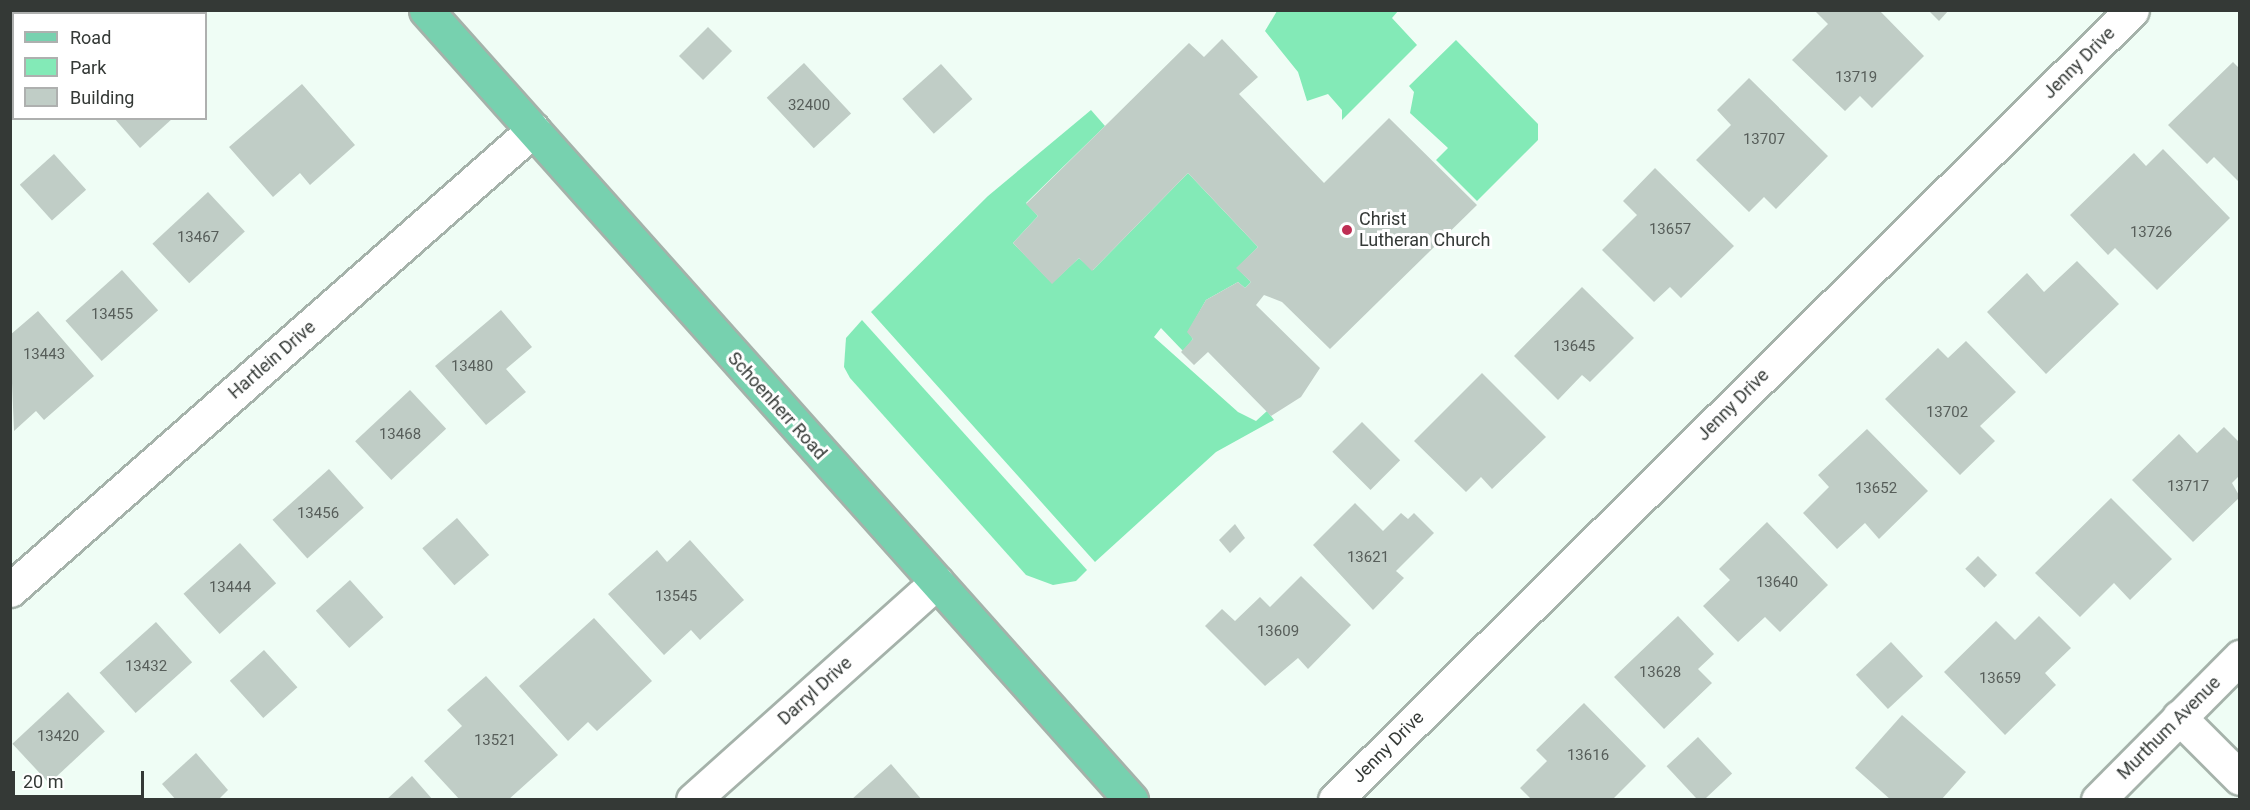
<!DOCTYPE html>
<html>
<head>
<meta charset="utf-8">
<style>
	body { margin:0 }
	#map { position:relative; width:2250px; height:810px; overflow:hidden; background:#effdf5; font-family:Roboto,sans-serif }
	div>[style] { position:absolute }
	[style*='--x'] { left:calc(var(--x)*1px); top:calc(var(--y)*1px); width:calc(var(--w)*1px); rotate:calc(var(--a)*1deg) }
	.green>* { inset:0; background:#83eab7 }
	.building>* { inset:0; background:#c0cdc6; transform-origin:0 0 }
	.roads { filter:drop-shadow(2px 0 #a5b2aa) drop-shadow(-2px 0 #a5b2aa) drop-shadow(0 2px #a5b2aa) drop-shadow(0 -2px #a5b2aa) }
	.minor>* { height:33px; margin:-16.5px; padding:0 16.5px; transform-origin:16.5px; border-radius:16.5px; background:#fff }
	.major>* { height:33px; margin:-16.5px; padding:0 16.5px; transform-origin:16.5px; border-radius:16.5px; background:#77d1af }
	.dots>* { width:16px; height:16px; translate:-50% -50%; box-sizing:border-box; border:3px solid #fff; border-radius:50% }
	span { translate:-50% -50%; white-space:nowrap; text-align:center; line-height:1.15; -webkit-text-stroke:6px #fff; paint-order:stroke }
	.number-label { font-size:15px; color:#575e5a }
	.number-label span { -webkit-text-stroke-width:0 }
	.street-label { font-size:18px; color:#343936 }
	.poi-label { font-size:18px; color:#343936 }
	.left { translate:0 -50%; text-align:left }
	.frame { position:absolute; inset:0; border:12px solid #343936; pointer-events:none }
	.legend { position:absolute; left:12px; top:12px; width:195px; height:108px; box-sizing:border-box; background:#fff; border:2px solid #aeb0af; margin:0; padding:8px 10px; list-style:none; font-size:18px; color:#343936 }
	.legend li { display:flex; align-items:center; gap:12px; height:30px }
	.legend b { width:30px; border:2px solid #aeb0af }
	.scale { position:absolute; left:12px; top:771px; width:132px; height:27px; box-sizing:border-box; border:3px solid #343936; border-top:0; padding-left:8px; font-size:18px; line-height:21px; white-space:nowrap; color:#343936; -webkit-text-stroke:4px #fff; paint-order:stroke }
</style>
</head>
<body>
<div id="map">
	<div class="green">
		<i style="clip-path:polygon(1277px 11px,1398px 11px,1392px 18px,1417px 45px,1342px 120px,1342px 110px,1328px 94px,1307px 101px,1298px 72px,1265px 31px)"></i>
		<i style="clip-path:polygon(1456px 40px,1538px 124px,1538px 140px,1477px 201px,1436px 160px,1448px 148px,1410px 113px,1414px 92px,1409px 86px)"></i>
		<i style="clip-path:polygon(1091px 110px,1105px 126px,1026px 203px,1038px 216px,1013px 243px,1052px 283px,1079px 258px,1093px 270px,1188px 173px,1258px 247px,1237px 268px,1251px 282px,1245px 288px,1238px 282px,1206px 300px,1188px 332px,1193px 339px,1183px 351px,1161px 328px,1154px 337px,1238px 412px,1256px 421px,1267px 411px,1274px 420px,1216px 452px,1095px 562px,871px 312px,988px 196px)"></i>
		<i style="clip-path:polygon(862px 320px,1087px 570px,1076px 581px,1053px 585px,1026px 575px,850px 378px,844px 367px,846px 338px)"></i>
	</div>
	<div class="building">
		<i style="left:105px;top:10px;width:49px;height:6px"></i>
		<i style="clip-path:polygon(1814px 10px,1879px 10px,1924px 56px,1872px 108px,1860px 96px,1845px 111px,1792px 60px,1828px 24px)"></i>
		<i style="clip-path:polygon(1928px 10px,1949px 10px,1939px 21px)"></i>
		<i style="left:708px;top:27px;width:34px;height:41px;rotate:45deg"></i>
		<i style="clip-path:polygon(1222px 39px,1258px 77px,1239px 94px,1324px 183px,1389px 118px,1477px 205px,1330px 349px,1282px 302px,1264px 295px,1256px 305px,1320px 368px,1301px 397px,1271px 416px,1208px 352px,1194px 365px,1181px 352px,1193px 339px,1187px 332px,1206px 300px,1238px 282px,1245px 288px,1251px 282px,1236px 268px,1258px 247px,1188px 173px,1092px 271px,1079px 258px,1052px 284px,1013px 243px,1038px 216px,1026px 204px,1189px 43px,1204px 57px)"></i>
		<i style="clip-path:polygon(14px 57px,14px 83px,10px 80px)"></i>
		<i style="clip-path:polygon(2233px 62px,2240px 69px,2240px 183px,2214px 157px,2207px 164px,2168px 125px)"></i>
		<i style="left:804px;top:63px;width:69px;height:51px;rotate:47deg"></i>
		<i style="left:941px;top:64px;width:47px;height:52px;rotate:48deg"></i>
		<i style="clip-path:polygon(1749px 78px,1828px 156px,1776px 209px,1764px 197px,1749px 212px,1696px 160px,1731px 125px,1717px 110px)"></i>
		<i style="clip-path:polygon(302px 84px,355px 145px,310px 185px,300px 173px,273px 197px,229px 147px)"></i>
		<i style="clip-path:polygon(114px 118px,173px 118px,140px 148px)"></i>
		<i style="clip-path:polygon(2163px 149px,2230px 218px,2157px 290px,2115px 248px,2108px 255px,2070px 215px,2134px 153px,2146px 166px)"></i>
		<i style="left:54px;top:154px;width:48px;height:46px;rotate:48deg"></i>
		<i style="clip-path:polygon(1655px 168px,1734px 246px,1681px 298px,1670px 287px,1654px 302px,1602px 250px,1637px 215px,1623px 201px)"></i>
		<i style="left:208px;top:192px;width:54px;height:76px;rotate:47deg"></i>
		<i style="clip-path:polygon(2077px 261px,2119px 304px,2046px 374px,1987px 312px,2027px 273px,2044px 292px)"></i>
		<i style="left:122px;top:270px;width:54px;height:76px;rotate:48deg"></i>
		<i style="clip-path:polygon(1582px 287px,1634px 338px,1590px 382px,1582px 375px,1558px 400px,1514px 356px)"></i>
		<i style="clip-path:polygon(501px 310px,532px 347px,506px 369px,526px 392px,486px 425px,435px 366px)"></i>
		<i style="clip-path:polygon(38px 311px,94px 376px,44px 420px,36px 411px,14px 431px,10px 335px)"></i>
		<i style="clip-path:polygon(1966px 341px,2016px 392px,1980px 426px,1995px 441px,1960px 475px,1885px 399px,1938px 348px,1948px 358px)"></i>
		<i style="clip-path:polygon(1482px 373px,1546px 437px,1492px 489px,1481px 477px,1466px 492px,1414px 441px)"></i>
		<i style="left:410px;top:390px;width:53px;height:75px;rotate:47deg"></i>
		<i style="left:1362px;top:422px;width:54px;height:42px;rotate:45deg"></i>
		<i style="clip-path:polygon(2224px 427px,2240px 443px,2240px 475px,2232px 483px,2240px 497px,2193px 542px,2132px 480px,2179px 434px,2197px 453px)"></i>
		<i style="clip-path:polygon(1867px 429px,1928px 491px,1879px 539px,1865px 523px,1837px 549px,1803px 513px,1829px 487px,1818px 475px)"></i>
		<i style="left:329px;top:469px;width:52px;height:76px;rotate:48deg"></i>
		<i style="clip-path:polygon(2111px 498px,2172px 559px,2130px 600px,2114px 583px,2080px 617px,2035px 573px)"></i>
		<i style="clip-path:polygon(1355px 503px,1383px 531px,1401px 513px,1408px 519px,1414px 513px,1434px 533px,1396px 571px,1404px 578px,1373px 610px,1313px 545px)"></i>
		<i style="left:457px;top:518px;width:49px;height:46px;rotate:49deg"></i>
		<i style="clip-path:polygon(1767px 522px,1828px 585px,1780px 632px,1765px 617px,1738px 642px,1703px 606px,1730px 580px,1719px 569px)"></i>
		<i style="clip-path:polygon(1235px 524px,1245px 538px,1230px 553px,1219px 540px)"></i>
		<i style="clip-path:polygon(690px 540px,744px 600px,700px 640px,691px 630px,664px 655px,608px 594px,657px 550px,667px 562px)"></i>
		<i style="left:240px;top:543px;width:54px;height:76px;rotate:48deg"></i>
		<i style="left:1978px;top:556px;width:27px;height:18px;rotate:45deg"></i>
		<i style="clip-path:polygon(1301px 576px,1351px 625px,1308px 669px,1298px 658px,1265px 686px,1205px 626px,1222px 609px,1235px 621px,1260px 597px,1270px 607px)"></i>
		<i style="left:350px;top:580px;width:50px;height:46px;rotate:48deg"></i>
		<i style="clip-path:polygon(1678px 616px,1714px 654px,1698px 669px,1712px 683px,1664px 729px,1614px 677px)"></i>
		<i style="clip-path:polygon(2039px 616px,2071px 648px,2045px 673px,2056px 685px,2005px 735px,1944px 672px,1996px 621px,2015px 640px)"></i>
		<i style="clip-path:polygon(594px 618px,652px 681px,597px 731px,588px 722px,568px 741px,519px 686px)"></i>
		<i style="left:156px;top:622px;width:54px;height:76px;rotate:48deg"></i>
		<i style="left:1891px;top:642px;width:47px;height:48px;rotate:47deg"></i>
		<i style="left:264px;top:650px;width:50px;height:46px;rotate:48deg"></i>
		<i style="clip-path:polygon(486px 676px,558px 755px,508px 800px,460px 800px,424px 761px,462px 726px,447px 710px)"></i>
		<i style="left:68px;top:692px;width:54px;height:76px;rotate:47deg"></i>
		<i style="clip-path:polygon(1584px 703px,1646px 766px,1612px 800px,1532px 800px,1520px 788px,1547px 761px,1536px 750px)"></i>
		<i style="clip-path:polygon(1902px 715px,1966px 772px,1941px 800px,1891px 800px,1855px 768px)"></i>
		<i style="left:1698px;top:737px;width:50px;height:43px;rotate:47deg"></i>
		<i style="clip-path:polygon(196px 753px,228px 790px,218px 800px,176px 800px,162px 784px)"></i>
		<i style="clip-path:polygon(891px 764px,922px 800px,851px 800px)"></i>
		<i style="clip-path:polygon(412px 776px,433px 800px,386px 800px)"></i>
	</div>
	<div class="roads">
		<div class="minor">
			<i style="--x:10;--y:590;--w:697;--a:-41.33"></i>
			<i style="--x:2179;--y:717;--w:86;--a:45"></i>
			<i style="--x:693;--y:800;--w:327;--a:-41.8"></i>
			<i style="--x:1335;--y:800;--w:1122;--a:-44.75"></i>
			<i style="--x:2098;--y:800;--w:202;--a:-45.2"></i>
		</div>
		<div class="major">
			<i style="--x:426;--y:10;--w:1059;--a:48.25"></i>
		</div>
	</div>
	<div class="dots">
		<i style="left:1347px;top:230px;background:#be2e53"></i>
	</div>
	<div class="number-label">
		<span style="left:1856px;top:78px">13719</span>
		<span style="left:809px;top:106px">32400</span>
		<span style="left:1764px;top:140px">13707</span>
		<span style="left:1670px;top:230px">13657</span>
		<span style="left:2151px;top:233px">13726</span>
		<span style="left:198px;top:238px">13467</span>
		<span style="left:112px;top:315px">13455</span>
		<span style="left:1574px;top:347px">13645</span>
		<span style="left:44px;top:355px">13443</span>
		<span style="left:472px;top:367px">13480</span>
		<span style="left:1947px;top:413px">13702</span>
		<span style="left:400px;top:435px">13468</span>
		<span style="left:2188px;top:487px">13717</span>
		<span style="left:1876px;top:489px">13652</span>
		<span style="left:318px;top:514px">13456</span>
		<span style="left:1368px;top:558px">13621</span>
		<span style="left:1777px;top:583px">13640</span>
		<span style="left:230px;top:588px">13444</span>
		<span style="left:676px;top:597px">13545</span>
		<span style="left:1278px;top:632px">13609</span>
		<span style="left:146px;top:667px">13432</span>
		<span style="left:1660px;top:673px">13628</span>
		<span style="left:2000px;top:679px">13659</span>
		<span style="left:58px;top:737px">13420</span>
		<span style="left:495px;top:741px">13521</span>
		<span style="left:1588px;top:756px">13616</span>
	</div>
	<div class="street-label">
		<span style="left:2079px;top:63px;rotate:-45deg">Jenny Drive</span>
		<span style="left:272px;top:360px;rotate:-41deg">Hartlein Drive</span>
		<span style="left:1733px;top:405px;rotate:-45deg">Jenny Drive</span>
		<span style="left:777px;top:406px;rotate:48deg">Schoenherr Road</span>
		<span style="left:815px;top:691px;rotate:-42deg">Darryl Drive</span>
		<span style="left:2169px;top:728px;rotate:-45deg">Murthum Avenue</span>
		<span style="left:1388px;top:747px;rotate:-45deg">Jenny Drive</span>
	</div>
	<div class="poi-label">
		<span class="left" style="left:1359px;top:230px">Christ<br>Lutheran Church</span>
	</div>
	<div class="frame"></div>
	<ul class="legend">
	<li><b style="height:8px;background:#77d1af"></b>Road</li>
	<li><b style="height:16px;background:#83eab7"></b>Park</li>
	<li><b style="height:16px;background:#c0cdc6"></b>Building</li>
	</ul>
	<div class="scale">20 m</div>
</div>
</body>
</html>
